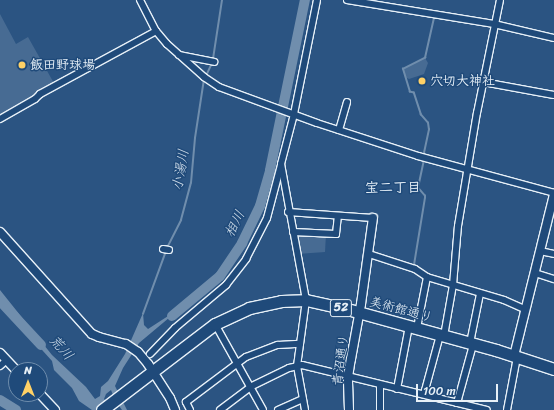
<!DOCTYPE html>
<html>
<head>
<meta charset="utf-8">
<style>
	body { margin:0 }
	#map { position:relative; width:554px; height:410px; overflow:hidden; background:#2b5482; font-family:Sriracha,"Klee One",sans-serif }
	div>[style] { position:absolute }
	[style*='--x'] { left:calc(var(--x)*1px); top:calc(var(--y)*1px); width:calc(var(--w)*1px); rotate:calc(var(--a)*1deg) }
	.green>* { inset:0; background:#476b93 }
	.water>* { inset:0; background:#708ead }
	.stream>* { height:1.5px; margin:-0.75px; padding:0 0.75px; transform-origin:0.75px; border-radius:0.75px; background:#708ead }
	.river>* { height:10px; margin:-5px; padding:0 5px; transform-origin:5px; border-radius:5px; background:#708ead }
	.roads { filter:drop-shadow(1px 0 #e8f1f8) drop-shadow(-1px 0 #e8f1f8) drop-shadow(0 1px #e8f1f8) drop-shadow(0 -1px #e8f1f8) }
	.minor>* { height:6px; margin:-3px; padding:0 3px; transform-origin:3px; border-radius:3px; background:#1f4a7a }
	.tertiary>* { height:8px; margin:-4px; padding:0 4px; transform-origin:4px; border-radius:4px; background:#1f4a7a }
	.trunk>* { height:11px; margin:-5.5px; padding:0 5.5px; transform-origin:5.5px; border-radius:5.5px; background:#1f4a7a }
	.dots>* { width:11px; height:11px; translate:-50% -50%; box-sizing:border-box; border:2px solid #1f4a7a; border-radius:50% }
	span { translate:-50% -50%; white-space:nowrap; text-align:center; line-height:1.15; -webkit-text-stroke:3px #1f4a7a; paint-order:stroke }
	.shield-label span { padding:1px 3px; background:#1f4a7a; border:1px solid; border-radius:3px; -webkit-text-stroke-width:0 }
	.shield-label { font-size:12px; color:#e8f1f8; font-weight:700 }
	.poi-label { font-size:13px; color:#e8f1f8; font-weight:700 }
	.left { translate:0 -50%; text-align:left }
	.street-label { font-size:13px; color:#e8f1f8 }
	.water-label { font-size:14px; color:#d0dde9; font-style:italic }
	.neighbourhood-label { font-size:14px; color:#e8f1f8; font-weight:700 }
	.north { position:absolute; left:8px; top:362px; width:40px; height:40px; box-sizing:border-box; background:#1f4a7a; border:1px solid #6f8dac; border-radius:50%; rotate:0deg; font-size:11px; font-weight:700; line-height:16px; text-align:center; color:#e8f1f8 }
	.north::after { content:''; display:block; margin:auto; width:14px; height:18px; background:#ffd166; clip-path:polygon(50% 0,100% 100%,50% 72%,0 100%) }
	.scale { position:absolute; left:416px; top:384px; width:82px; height:18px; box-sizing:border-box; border:2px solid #e8f1f8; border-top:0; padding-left:5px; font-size:12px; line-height:14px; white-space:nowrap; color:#e8f1f8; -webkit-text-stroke:3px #1f4a7a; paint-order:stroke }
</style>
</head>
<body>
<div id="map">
	<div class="green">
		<i style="clip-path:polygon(0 14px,16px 44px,28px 37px,55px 85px,0 119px)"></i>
		<i style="clip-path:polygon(425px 58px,428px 63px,424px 74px,409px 79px,405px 77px,403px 69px)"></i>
		<i style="clip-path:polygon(293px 232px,326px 234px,325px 252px,297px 254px)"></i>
	</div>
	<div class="water">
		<i style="clip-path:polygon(0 290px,52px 355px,86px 387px,95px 399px,100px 396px,101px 387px,108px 381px,125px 354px,143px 313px,144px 325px,148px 329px,182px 307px,139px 343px,123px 368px,115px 386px,127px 410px,122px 410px,115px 400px,111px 390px,106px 394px,104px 399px,114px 410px,92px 410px,79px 401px,72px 388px,54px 370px,52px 361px,34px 341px,29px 329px,0 307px)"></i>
	</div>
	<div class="stream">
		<i style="--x:213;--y:59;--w:60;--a:-81.3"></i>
		<i style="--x:206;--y:76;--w:14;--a:-65"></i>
		<i style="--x:424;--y:153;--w:24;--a:-78"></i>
		<i style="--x:429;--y:130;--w:7;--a:-98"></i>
		<i style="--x:428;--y:123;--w:11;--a:-131"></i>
		<i style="--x:421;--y:115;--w:23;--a:-108"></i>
		<i style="--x:414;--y:93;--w:4;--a:-166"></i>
		<i style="--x:410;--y:92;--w:24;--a:-107"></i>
		<i style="--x:403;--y:69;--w:25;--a:-27"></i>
		<i style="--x:425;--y:58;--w:41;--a:-77.3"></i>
		<i style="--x:167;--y:248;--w:31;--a:-63"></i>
		<i style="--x:181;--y:220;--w:38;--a:-75"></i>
		<i style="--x:191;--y:183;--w:45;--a:-84.9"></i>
		<i style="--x:195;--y:138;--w:60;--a:-81.3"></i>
		<i style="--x:414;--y:265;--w:68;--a:-80.7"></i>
		<i style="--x:425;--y:198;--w:2;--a:-90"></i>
		<i style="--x:425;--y:196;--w:11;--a:-131"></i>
		<i style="--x:418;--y:188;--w:29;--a:-78"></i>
		<i style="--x:143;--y:314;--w:67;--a:-69.9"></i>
	</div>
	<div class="river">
		<i style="--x:0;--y:301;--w:60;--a:47"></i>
		<i style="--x:172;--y:316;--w:62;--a:-39.8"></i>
		<i style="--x:220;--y:276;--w:40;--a:-56"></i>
		<i style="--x:242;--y:243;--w:41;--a:-64.1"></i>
		<i style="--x:260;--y:206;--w:37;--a:-74"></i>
		<i style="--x:270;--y:170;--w:174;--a:-78.4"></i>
		<i style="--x:0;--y:400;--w:19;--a:32"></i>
	</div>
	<div class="roads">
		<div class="minor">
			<i style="--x:140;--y:0;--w:35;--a:63"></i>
			<i style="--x:156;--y:31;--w:17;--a:50"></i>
			<i style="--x:167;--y:44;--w:50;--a:41.7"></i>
			<i style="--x:204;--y:77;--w:18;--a:34"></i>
			<i style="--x:219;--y:87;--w:104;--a:20.2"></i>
			<i style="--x:317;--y:123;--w:106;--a:18.1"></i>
			<i style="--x:418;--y:156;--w:141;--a:15.2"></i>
			<i style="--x:347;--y:0;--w:149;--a:9.3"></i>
			<i style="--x:494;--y:24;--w:62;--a:13.1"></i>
			<i style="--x:179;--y:55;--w:36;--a:11"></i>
			<i style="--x:483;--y:82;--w:72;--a:10.4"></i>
			<i style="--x:0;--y:119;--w:40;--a:-29.7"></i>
			<i style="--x:35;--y:99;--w:7;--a:-45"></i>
			<i style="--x:40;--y:94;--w:132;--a:-28.5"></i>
			<i style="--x:339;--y:130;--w:29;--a:-74"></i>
			<i style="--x:288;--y:212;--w:85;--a:4"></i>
			<i style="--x:293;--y:232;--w:43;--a:2.7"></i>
			<i style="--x:336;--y:234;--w:18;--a:-84"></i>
			<i style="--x:163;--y:249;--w:6;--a:9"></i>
			<i style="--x:540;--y:251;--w:14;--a:12"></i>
			<i style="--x:369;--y:254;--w:48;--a:18.1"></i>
			<i style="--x:415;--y:269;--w:14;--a:34"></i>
			<i style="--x:427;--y:277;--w:80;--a:16.6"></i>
			<i style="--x:504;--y:300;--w:24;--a:24"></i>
			<i style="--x:535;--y:273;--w:20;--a:18"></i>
			<i style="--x:215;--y:324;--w:98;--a:60.8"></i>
			<i style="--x:417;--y:328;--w:52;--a:-78.9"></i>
			<i style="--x:444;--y:336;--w:52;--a:-80"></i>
			<i style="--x:453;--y:285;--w:59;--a:-85.2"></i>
			<i style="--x:458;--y:226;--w:115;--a:-80.5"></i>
			<i style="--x:477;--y:113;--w:115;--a:-78.5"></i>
			<i style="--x:470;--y:343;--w:50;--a:-78.5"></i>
			<i style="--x:150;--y:354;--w:36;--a:-46"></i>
			<i style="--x:175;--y:328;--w:67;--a:-40.1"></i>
			<i style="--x:226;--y:285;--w:33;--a:-52"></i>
			<i style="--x:246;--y:259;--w:46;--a:-62.9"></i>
			<i style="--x:267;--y:218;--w:55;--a:-75.2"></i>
			<i style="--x:0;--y:366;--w:9;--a:-41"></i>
			<i style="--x:397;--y:389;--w:64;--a:-79.2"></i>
			<i style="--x:424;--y:394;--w:61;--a:-74.8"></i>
			<i style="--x:457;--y:403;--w:60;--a:-74.6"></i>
			<i style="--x:190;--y:410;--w:9;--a:-117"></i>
			<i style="--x:186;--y:402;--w:75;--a:-36.9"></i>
			<i style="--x:246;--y:357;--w:34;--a:-21"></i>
			<i style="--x:278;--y:345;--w:22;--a:-3"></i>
			<i style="--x:220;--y:410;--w:38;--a:-37"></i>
			<i style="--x:250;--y:387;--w:43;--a:-26"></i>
			<i style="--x:289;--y:368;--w:13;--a:-13"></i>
			<i style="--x:302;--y:365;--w:190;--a:13.7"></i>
			<i style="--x:278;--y:410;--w:27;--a:-24"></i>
			<i style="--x:305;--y:410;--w:45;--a:-100.3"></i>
			<i style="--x:297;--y:366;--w:67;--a:-82.2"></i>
			<i style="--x:306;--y:300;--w:138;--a:-100.4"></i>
			<i style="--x:281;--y:164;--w:52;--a:-75.4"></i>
			<i style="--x:294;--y:114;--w:116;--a:-78.6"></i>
			<i style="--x:380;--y:410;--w:25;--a:-90"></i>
			<i style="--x:507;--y:410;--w:54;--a:-79.3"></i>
		</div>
		<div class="tertiary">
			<i style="--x:0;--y:232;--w:137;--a:48"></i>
			<i style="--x:92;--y:334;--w:8;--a:23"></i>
			<i style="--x:99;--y:337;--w:28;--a:15"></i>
			<i style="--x:126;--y:344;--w:14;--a:34"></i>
			<i style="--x:138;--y:352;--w:16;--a:50"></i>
			<i style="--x:148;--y:364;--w:40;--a:57.1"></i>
			<i style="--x:170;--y:398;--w:13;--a:67"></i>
			<i style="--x:0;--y:353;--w:23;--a:47"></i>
			<i style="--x:514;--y:356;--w:167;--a:-76.1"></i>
			<i style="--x:40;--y:394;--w:22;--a:47"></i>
			<i style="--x:349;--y:410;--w:33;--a:-92"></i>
			<i style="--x:348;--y:377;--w:18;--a:-81"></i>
			<i style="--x:351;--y:359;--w:56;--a:-79.7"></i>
			<i style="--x:361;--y:304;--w:87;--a:-82.1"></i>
		</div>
		<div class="trunk">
			<i style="--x:102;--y:410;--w:142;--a:-37.3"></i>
			<i style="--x:215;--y:324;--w:38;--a:-25"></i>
			<i style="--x:249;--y:308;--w:33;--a:-12"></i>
			<i style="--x:281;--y:301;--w:25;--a:-2"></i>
			<i style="--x:306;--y:300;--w:42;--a:12.4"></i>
			<i style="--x:347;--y:309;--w:155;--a:15.4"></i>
			<i style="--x:496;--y:350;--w:61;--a:18.1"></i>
		</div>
	</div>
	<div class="dots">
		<i style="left:22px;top:65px;background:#ffd166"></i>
		<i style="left:422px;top:81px;background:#ffd166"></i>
	</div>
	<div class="shield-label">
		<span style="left:341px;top:308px">52</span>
	</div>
	<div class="poi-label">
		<span class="left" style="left:30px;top:65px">飯田野球場</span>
		<span class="left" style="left:430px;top:81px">穴切大神社</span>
	</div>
	<div class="street-label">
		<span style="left:401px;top:310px;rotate:15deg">美術館通り</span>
		<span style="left:341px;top:360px;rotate:-82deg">青沼通り</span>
	</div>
	<div class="water-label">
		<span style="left:181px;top:170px;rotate:-81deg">小湯川</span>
		<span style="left:235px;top:224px;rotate:-63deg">相川</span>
		<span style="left:61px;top:348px;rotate:48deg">荒川</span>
	</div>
	<div class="neighbourhood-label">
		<span style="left:393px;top:188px">宝二丁目</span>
	</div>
	<div class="north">N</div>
	<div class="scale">100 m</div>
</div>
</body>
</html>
